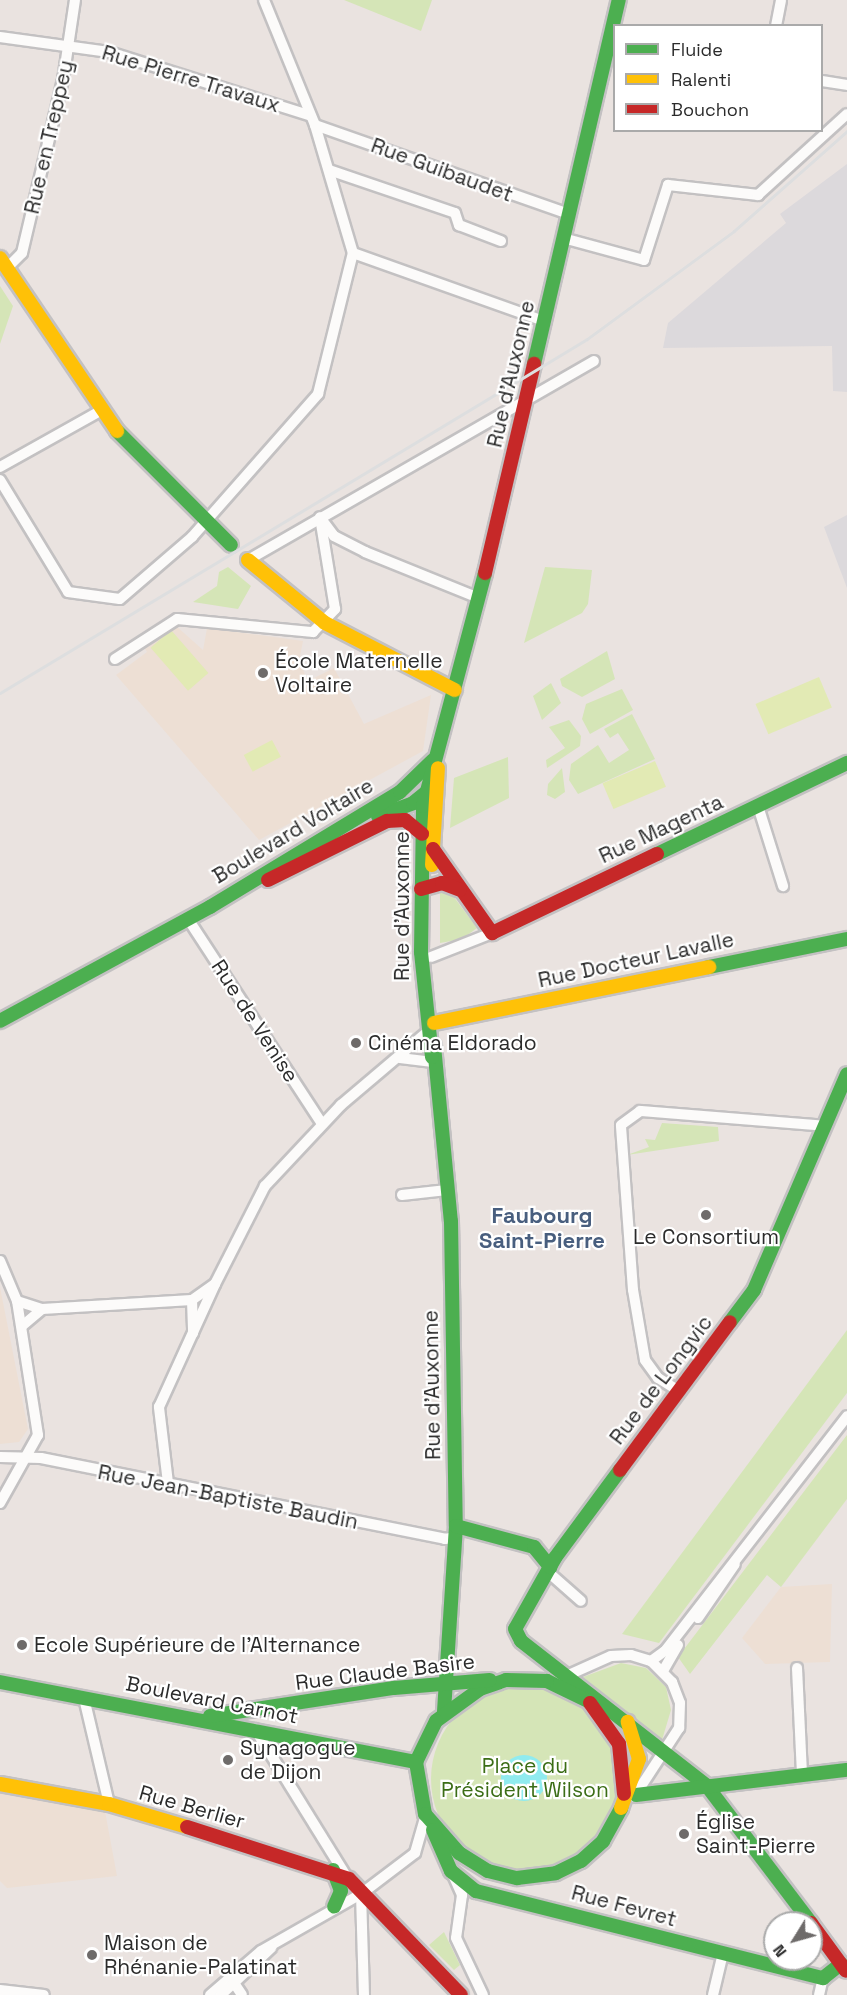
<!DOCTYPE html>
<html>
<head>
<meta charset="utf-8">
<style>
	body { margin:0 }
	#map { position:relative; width:847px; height:1995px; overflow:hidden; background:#eae3e0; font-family:"Space Grotesk",sans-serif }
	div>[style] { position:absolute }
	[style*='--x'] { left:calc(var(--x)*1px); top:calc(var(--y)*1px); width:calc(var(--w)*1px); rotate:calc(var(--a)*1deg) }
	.industrial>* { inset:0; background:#dcd9dc }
	.education>* { inset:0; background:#eddfd4 }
	.green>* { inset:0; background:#d5e5b7 }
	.round { border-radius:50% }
	.pitch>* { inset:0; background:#e2eab4; transform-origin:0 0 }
	.water>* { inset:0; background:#90ebef }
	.roads { filter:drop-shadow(2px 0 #c3c1c2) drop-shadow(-2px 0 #c3c1c2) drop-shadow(0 2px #c3c1c2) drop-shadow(0 -2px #c3c1c2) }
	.street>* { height:10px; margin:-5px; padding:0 5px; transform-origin:5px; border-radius:5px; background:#fcfbfa }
	.fast>* { height:14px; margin:-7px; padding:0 7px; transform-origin:7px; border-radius:7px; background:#4caf50 }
	.slow>* { height:14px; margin:-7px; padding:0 7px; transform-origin:7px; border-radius:7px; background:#ffc107 }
	.jam>* { height:14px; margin:-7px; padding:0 7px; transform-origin:7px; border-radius:7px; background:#c62828 }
	.rail>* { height:3px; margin:-1.5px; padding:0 1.5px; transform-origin:1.5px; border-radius:1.5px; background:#dddedf }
	.dots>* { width:16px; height:16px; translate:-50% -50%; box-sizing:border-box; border:3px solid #fff; border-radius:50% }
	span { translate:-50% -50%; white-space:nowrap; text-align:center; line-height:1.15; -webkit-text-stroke:4.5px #fff; paint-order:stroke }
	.street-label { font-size:21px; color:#2b2b2b }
	.poi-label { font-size:21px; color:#2b2b2b }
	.left { translate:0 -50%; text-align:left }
	.park-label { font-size:21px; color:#3b6d16 }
	.neighbourhood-label { font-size:22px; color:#485e7e; font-weight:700 }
	.legend { position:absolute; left:613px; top:24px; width:210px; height:108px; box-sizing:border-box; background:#fff; border:2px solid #aaa; margin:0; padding:8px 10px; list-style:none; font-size:18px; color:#2b2b2b }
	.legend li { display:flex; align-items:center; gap:12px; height:30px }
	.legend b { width:30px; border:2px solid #aaa }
	.north { position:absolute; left:763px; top:1911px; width:60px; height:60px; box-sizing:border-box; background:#fff; border:2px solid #aaa; border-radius:50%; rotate:233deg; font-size:16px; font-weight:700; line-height:24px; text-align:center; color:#2b2b2b }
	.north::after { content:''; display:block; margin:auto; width:21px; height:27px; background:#6e6b6a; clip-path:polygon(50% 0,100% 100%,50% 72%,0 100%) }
</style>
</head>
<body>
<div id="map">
	<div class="industrial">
		<i style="clip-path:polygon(847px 164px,847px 392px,833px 391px,832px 346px,663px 348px,668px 323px,786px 223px,780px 214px)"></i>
		<i style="clip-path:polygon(847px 515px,847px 588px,824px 527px)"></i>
	</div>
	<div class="education">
		<i style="clip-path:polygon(175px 625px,203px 650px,207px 628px,303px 641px,299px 661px,308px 681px,334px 668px,364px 724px,431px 695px,423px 751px,259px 840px,116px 675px,147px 652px,143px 645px)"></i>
		<i style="clip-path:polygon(0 1287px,28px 1429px,19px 1442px,0 1444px)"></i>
		<i style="clip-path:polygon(832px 1584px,830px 1662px,765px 1664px,742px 1638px,781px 1587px)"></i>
		<i style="clip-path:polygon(0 1791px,105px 1811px,117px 1876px,7px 1888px,0 1881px)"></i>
	</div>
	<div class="green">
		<i style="clip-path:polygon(344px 0,432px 0,421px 31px)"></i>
		<i style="clip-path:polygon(0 286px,13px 306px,0 344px)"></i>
		<i style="clip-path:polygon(228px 567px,251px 586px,238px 609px,193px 602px,217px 586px,219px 572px)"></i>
		<i style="clip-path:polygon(545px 567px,592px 570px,588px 604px,582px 613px,524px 643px)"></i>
		<i style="clip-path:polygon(607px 651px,615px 679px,582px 697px,562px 686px,560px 679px)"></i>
		<i style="clip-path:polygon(551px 683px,561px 703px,542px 720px,533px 696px)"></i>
		<i style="clip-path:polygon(622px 689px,633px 710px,590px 734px,582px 719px,586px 704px)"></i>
		<i style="clip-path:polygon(632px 714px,655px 759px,578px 794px,569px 780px,571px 764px,598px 745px,609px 763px,629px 750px,618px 733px,610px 738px,604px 729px)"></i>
		<i style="clip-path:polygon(569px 720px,581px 736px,580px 746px,547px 768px,546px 760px,565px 748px,549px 727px)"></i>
		<i style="clip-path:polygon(508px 757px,509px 798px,450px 828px,454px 778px)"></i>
		<i style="clip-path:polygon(562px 768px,565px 792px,555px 799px,547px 795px,548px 784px)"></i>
		<i style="clip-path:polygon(448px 889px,477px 928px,462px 939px,440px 943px,440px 892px)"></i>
		<i style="clip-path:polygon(662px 1123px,718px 1127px,719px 1141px,627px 1155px,649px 1147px,645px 1139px,655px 1140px)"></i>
		<i style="clip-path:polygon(847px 1330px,847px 1393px,659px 1643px,622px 1634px)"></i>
		<i style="clip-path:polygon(847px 1435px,847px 1499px,781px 1587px,767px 1575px,690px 1674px,678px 1657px)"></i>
		<i style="clip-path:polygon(621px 1663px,646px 1668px,666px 1687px,671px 1710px,662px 1740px,583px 1677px)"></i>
		<i class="round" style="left:431px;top:1686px;width:186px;height:186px"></i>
		<i style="clip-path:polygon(444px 1932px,460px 1965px,454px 1970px,429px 1945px)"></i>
	</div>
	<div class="pitch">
		<i style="left:171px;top:630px;width:57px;height:27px;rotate:49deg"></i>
		<i style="left:819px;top:677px;width:33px;height:69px;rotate:67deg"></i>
		<i style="left:272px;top:740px;width:19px;height:32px;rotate:62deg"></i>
		<i style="left:655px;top:761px;width:28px;height:57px;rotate:67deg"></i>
	</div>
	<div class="water">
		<i class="round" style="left:501px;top:1755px;width:46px;height:46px"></i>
	</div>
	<div class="roads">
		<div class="street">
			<i style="--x:264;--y:0;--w:135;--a:67.8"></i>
			<i style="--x:315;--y:125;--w:134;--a:73.5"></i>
			<i style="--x:776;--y:26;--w:26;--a:-79"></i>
			<i style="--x:0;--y:37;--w:110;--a:7.8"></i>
			<i style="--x:109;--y:52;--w:210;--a:17.5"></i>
			<i style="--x:822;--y:81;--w:25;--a:9"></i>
			<i style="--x:315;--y:125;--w:269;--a:19.3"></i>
			<i style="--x:329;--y:170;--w:133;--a:18.8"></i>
			<i style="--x:455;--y:213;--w:13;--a:72"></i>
			<i style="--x:459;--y:225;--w:45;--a:20.9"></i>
			<i style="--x:563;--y:238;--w:84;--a:15.2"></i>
			<i style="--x:644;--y:260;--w:79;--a:-72.3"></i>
			<i style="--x:668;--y:185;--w:91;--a:6.3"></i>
			<i style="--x:758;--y:195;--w:120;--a:-42.3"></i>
			<i style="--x:353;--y:253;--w:203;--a:19.6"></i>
			<i style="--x:7;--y:268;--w:21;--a:-45"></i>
			<i style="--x:22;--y:253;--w:178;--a:-76.7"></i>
			<i style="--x:63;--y:80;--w:81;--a:-81.5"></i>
			<i style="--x:0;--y:467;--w:117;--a:-29.2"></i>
			<i style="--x:0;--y:480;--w:131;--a:58.7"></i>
			<i style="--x:68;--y:592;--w:52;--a:7.7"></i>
			<i style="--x:120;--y:599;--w:95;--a:-40.7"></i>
			<i style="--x:192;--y:537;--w:191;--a:-48.6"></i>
			<i style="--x:318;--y:394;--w:145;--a:-76.1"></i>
			<i style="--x:322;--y:520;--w:20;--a:53"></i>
			<i style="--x:334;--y:536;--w:35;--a:27"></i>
			<i style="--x:365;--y:552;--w:123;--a:22"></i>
			<i style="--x:248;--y:560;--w:399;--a:-29.9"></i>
			<i style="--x:115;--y:659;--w:74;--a:-32.8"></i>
			<i style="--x:177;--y:619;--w:137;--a:5.5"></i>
			<i style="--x:313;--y:632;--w:32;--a:-46"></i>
			<i style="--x:335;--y:609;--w:93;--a:-99.3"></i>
			<i style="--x:758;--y:806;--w:84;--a:72.6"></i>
			<i style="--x:188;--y:919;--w:245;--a:56.8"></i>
			<i style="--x:431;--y:957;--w:66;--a:-21.5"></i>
			<i style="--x:400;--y:1058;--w:33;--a:7"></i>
			<i style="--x:402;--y:1195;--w:45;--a:-6.3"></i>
			<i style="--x:0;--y:1261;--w:43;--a:67"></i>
			<i style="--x:17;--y:1301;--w:136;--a:81.1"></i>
			<i style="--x:38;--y:1435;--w:78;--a:119.2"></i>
			<i style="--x:192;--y:1300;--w:33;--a:88"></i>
			<i style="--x:17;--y:1301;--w:26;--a:18"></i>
			<i style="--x:42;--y:1309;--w:150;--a:-3.4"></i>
			<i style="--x:192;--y:1300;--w:28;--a:-35"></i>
			<i style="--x:215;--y:1284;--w:110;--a:-63"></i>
			<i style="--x:265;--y:1186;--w:111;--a:-46.8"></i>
			<i style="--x:341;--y:1105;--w:111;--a:-40.3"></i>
			<i style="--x:22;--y:1326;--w:26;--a:-40"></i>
			<i style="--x:679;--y:1391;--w:25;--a:-148"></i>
			<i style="--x:658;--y:1378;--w:22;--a:-126"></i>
			<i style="--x:645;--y:1360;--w:71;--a:-99.7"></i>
			<i style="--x:633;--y:1290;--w:165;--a:-94.2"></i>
			<i style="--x:621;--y:1125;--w:24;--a:-36"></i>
			<i style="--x:640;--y:1111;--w:186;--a:4.6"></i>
			<i style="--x:0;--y:1457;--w:41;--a:1.4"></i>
			<i style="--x:41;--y:1458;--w:412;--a:11.3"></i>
			<i style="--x:445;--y:1539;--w:10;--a:-11"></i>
			<i style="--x:168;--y:1483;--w:77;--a:-96.8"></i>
			<i style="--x:159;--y:1407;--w:135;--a:-65.5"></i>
			<i style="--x:547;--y:1571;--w:45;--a:41.4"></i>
			<i style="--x:698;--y:1618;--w:65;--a:-55.6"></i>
			<i style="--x:651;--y:1661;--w:17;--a:-36"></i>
			<i style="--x:665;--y:1651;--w:297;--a:-52.2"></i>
			<i style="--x:797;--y:1668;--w:107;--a:87.3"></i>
			<i style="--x:663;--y:1671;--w:30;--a:-60"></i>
			<i style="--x:564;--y:1677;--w:51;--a:-24.1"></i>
			<i style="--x:611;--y:1656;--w:20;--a:-3"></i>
			<i style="--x:631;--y:1655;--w:21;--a:17"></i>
			<i style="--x:651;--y:1661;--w:30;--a:45"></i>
			<i style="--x:672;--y:1682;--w:22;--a:69"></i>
			<i style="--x:680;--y:1703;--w:25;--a:92"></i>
			<i style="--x:679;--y:1728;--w:82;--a:123.1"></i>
			<i style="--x:84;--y:1698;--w:109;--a:76.7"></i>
			<i style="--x:255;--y:1729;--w:171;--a:58.2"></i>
			<i style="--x:454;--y:1877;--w:20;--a:66"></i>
			<i style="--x:462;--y:1895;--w:43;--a:97.9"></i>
			<i style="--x:456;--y:1938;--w:63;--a:64.7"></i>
			<i style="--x:361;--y:1894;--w:101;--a:88.3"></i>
			<i style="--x:234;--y:1983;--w:14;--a:56"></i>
			<i style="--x:0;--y:1990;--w:44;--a:6.5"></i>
			<i style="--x:210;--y:1995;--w:67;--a:-40.8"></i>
			<i style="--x:261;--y:1951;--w:115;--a:-29.7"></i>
			<i style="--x:361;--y:1894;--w:68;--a:-37.2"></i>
			<i style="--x:415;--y:1853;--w:37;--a:-74"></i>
			<i style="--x:221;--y:1995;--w:69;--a:-43.2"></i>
			<i style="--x:713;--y:1995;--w:43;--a:-76.6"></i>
			<i style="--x:819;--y:1995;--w:17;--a:-77"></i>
		</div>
		<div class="fast">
			<i style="--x:534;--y:364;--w:374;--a:-76.9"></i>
			<i style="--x:117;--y:431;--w:161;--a:45"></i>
			<i style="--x:378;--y:816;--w:37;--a:-20"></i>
			<i style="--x:413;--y:803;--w:21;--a:-39"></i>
			<i style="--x:657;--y:854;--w:211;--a:-25.6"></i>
			<i style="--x:709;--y:967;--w:141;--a:-11.5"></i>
			<i style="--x:0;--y:1021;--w:239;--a:-28.5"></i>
			<i style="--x:210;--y:907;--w:222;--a:-31.2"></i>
			<i style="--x:400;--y:792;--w:46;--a:-44.1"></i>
			<i style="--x:434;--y:1046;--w:176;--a:84.5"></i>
			<i style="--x:451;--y:1221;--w:305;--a:89.1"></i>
			<i style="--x:456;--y:1526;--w:187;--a:93.7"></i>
			<i style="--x:432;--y:1057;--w:106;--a:-96"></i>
			<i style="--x:421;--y:952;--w:146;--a:-89.2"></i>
			<i style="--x:423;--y:806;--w:241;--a:-75.1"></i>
			<i style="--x:730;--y:1322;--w:40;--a:-53"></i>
			<i style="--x:754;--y:1290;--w:235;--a:-66.7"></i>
			<i style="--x:620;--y:1470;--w:109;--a:126.5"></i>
			<i style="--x:555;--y:1558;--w:81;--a:119.4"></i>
			<i style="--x:515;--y:1629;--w:13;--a:63"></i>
			<i style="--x:521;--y:1641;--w:236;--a:37.9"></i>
			<i style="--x:707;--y:1786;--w:172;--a:52.8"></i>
			<i style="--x:456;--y:1526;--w:81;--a:15.1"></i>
			<i style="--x:534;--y:1547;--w:26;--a:51"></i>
			<i style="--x:0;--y:1682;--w:424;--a:10.9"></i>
			<i style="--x:588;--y:1701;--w:46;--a:-154"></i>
			<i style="--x:547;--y:1681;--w:41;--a:-178.6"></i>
			<i style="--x:506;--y:1680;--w:28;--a:161"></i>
			<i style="--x:480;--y:1689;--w:54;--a:144"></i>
			<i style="--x:436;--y:1721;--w:46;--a:116"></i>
			<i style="--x:416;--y:1762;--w:53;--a:80.2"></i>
			<i style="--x:425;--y:1814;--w:52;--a:48.9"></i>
			<i style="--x:459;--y:1853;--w:34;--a:32"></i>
			<i style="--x:488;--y:1871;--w:30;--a:14"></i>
			<i style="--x:517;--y:1878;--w:39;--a:-7"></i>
			<i style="--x:556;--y:1873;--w:28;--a:-26"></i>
			<i style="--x:581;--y:1861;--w:30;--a:-42"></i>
			<i style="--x:603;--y:1841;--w:38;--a:-61"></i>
			<i style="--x:210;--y:1716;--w:186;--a:-8.7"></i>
			<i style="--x:394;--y:1688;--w:96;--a:-4.8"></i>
			<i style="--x:636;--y:1795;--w:212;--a:-6.8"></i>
			<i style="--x:433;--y:1830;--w:45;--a:66.3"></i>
			<i style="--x:451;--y:1871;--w:32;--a:39"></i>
			<i style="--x:476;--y:1891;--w:358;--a:14.1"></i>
			<i style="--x:823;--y:1978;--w:23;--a:-38"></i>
			<i style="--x:333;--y:1870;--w:22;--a:69"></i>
			<i style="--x:341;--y:1891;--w:17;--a:114"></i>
		</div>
		<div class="slow">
			<i style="--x:0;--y:258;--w:209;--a:55.9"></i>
			<i style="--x:248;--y:560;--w:99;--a:39.3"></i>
			<i style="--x:325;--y:623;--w:146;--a:27.3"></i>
			<i style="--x:432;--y:865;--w:97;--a:-86.5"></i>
			<i style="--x:434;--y:1023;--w:281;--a:-11.5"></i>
			<i style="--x:0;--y:1784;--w:111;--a:10.4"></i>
			<i style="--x:109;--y:1804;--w:81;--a:16.4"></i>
			<i style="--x:621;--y:1808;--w:52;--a:-69.8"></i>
			<i style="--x:639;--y:1759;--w:39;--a:-107"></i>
		</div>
		<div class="jam">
			<i style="--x:485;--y:573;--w:215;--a:-76.8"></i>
			<i style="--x:433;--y:849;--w:103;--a:54.9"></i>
			<i style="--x:492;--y:933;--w:183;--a:-25.6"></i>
			<i style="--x:268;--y:880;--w:133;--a:-26.4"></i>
			<i style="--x:387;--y:821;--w:18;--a:-3"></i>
			<i style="--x:405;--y:820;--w:22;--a:39"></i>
			<i style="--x:421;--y:889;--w:22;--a:-16"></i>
			<i style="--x:442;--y:883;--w:19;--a:21"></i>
			<i style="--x:620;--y:1470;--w:184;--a:-53.4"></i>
			<i style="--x:590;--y:1703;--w:50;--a:54.7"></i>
			<i style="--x:619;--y:1744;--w:50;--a:84.3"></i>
			<i style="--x:187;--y:1827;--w:170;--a:17.8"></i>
			<i style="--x:349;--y:1879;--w:161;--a:46"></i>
			<i style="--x:811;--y:1923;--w:59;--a:53.9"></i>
		</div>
	</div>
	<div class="rail">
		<i style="--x:0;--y:693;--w:685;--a:-31.09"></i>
		<i style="--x:587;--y:339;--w:182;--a:-36.3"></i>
		<i style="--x:734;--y:231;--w:151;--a:-41.5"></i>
	</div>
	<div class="dots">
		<i style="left:263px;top:673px;background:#6e6b6a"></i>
		<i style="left:356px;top:1043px;background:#6e6b6a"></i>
		<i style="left:706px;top:1215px;background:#6e6b6a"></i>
		<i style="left:22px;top:1645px;background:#6e6b6a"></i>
		<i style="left:228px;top:1760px;background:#6e6b6a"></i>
		<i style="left:684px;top:1834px;background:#6e6b6a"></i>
		<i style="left:92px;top:1955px;background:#6e6b6a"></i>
	</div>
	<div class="street-label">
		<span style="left:191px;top:79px;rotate:17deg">Rue Pierre Travaux</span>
		<span style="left:49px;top:137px;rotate:-77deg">Rue en Treppey</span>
		<span style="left:442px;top:170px;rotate:20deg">Rue Guibaudet</span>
		<span style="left:511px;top:374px;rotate:-77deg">Rue d'Auxonne</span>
		<span style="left:661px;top:829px;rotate:-25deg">Rue Magenta</span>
		<span style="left:293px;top:831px;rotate:-31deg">Boulevard Voltaire</span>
		<span style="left:402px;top:906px;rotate:-90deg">Rue d'Auxonne</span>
		<span style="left:636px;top:960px;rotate:-12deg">Rue Docteur Lavalle</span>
		<span style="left:255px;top:1021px;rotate:57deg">Rue de Venise</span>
		<span style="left:661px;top:1380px;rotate:-53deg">Rue de Longvic</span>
		<span style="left:432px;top:1385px;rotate:-91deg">Rue d'Auxonne</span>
		<span style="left:228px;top:1497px;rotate:11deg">Rue Jean-Baptiste Baudin</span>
		<span style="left:385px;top:1672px;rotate:-7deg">Rue Claude Basire</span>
		<span style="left:212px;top:1700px;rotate:11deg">Boulevard Carnot</span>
		<span style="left:192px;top:1807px;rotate:16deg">Rue Berlier</span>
		<span style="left:624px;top:1906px;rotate:15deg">Rue Fevret</span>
	</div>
	<div class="poi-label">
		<span class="left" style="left:275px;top:673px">École Maternelle<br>Voltaire</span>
		<span class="left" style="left:368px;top:1043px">Cinéma Eldorado</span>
		<span style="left:706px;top:1237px">Le Consortium</span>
		<span class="left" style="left:34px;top:1645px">Ecole Supérieure de l'Alternance</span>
		<span class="left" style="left:240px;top:1760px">Synagogue<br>de Dijon</span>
		<span class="left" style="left:696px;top:1834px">Église<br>Saint-Pierre</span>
		<span class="left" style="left:104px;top:1955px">Maison de<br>Rhénanie-Palatinat</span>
	</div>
	<div class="park-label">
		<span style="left:525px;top:1778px">Place du<br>Président Wilson</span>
	</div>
	<div class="neighbourhood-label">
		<span style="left:542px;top:1228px">Faubourg<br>Saint-Pierre</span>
	</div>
	<ul class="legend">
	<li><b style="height:8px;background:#4caf50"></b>Fluide</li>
	<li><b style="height:8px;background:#ffc107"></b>Ralenti</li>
	<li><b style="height:8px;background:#c62828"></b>Bouchon</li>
	</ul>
	<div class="north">N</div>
</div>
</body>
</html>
